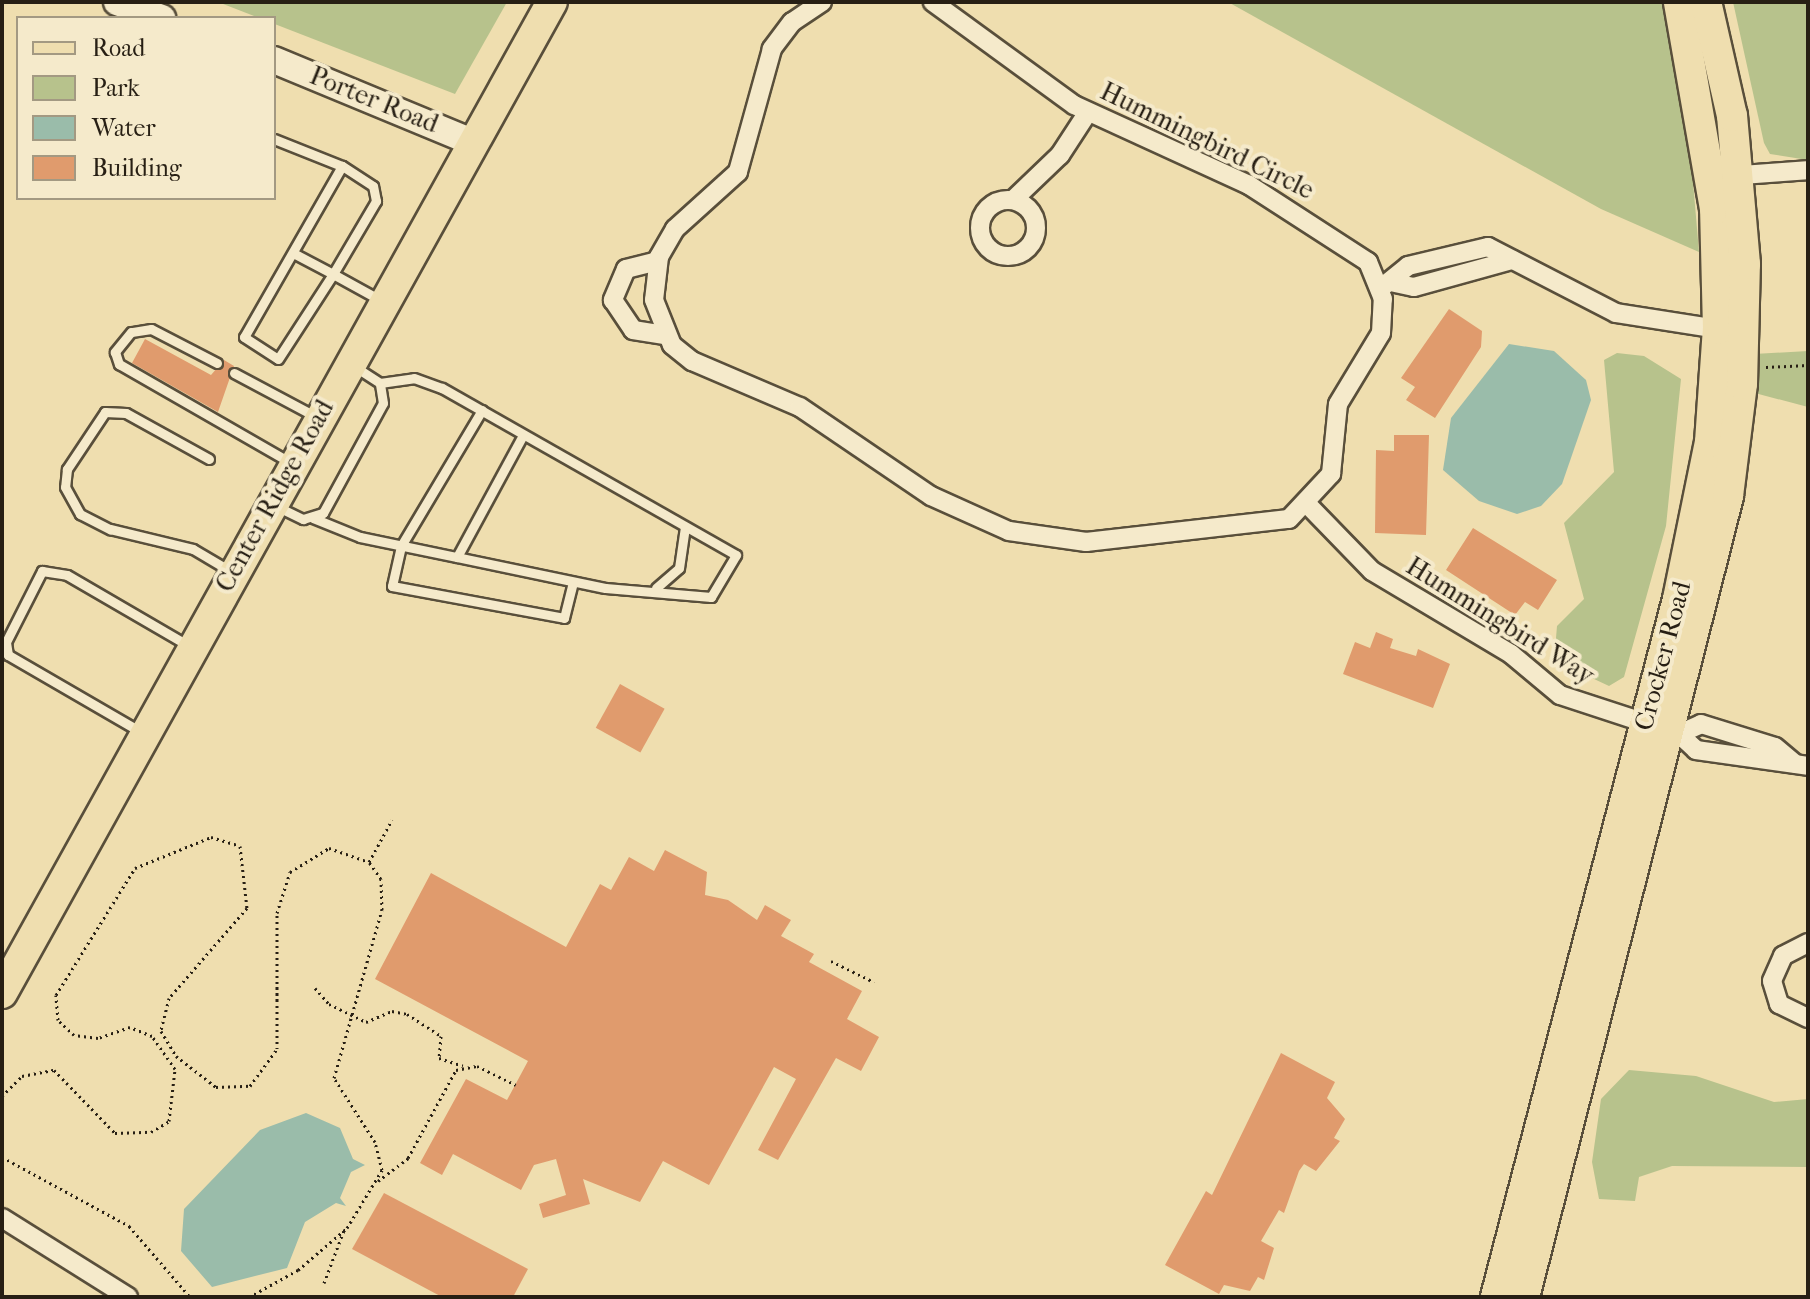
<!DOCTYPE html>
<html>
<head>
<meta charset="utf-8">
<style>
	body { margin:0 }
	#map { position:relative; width:1810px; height:1299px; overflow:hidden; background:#efdeaf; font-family:"IM FELL French Canon",serif }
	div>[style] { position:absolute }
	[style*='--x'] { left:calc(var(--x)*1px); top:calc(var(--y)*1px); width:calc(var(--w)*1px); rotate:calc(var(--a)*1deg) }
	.green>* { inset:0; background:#b7c28c }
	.water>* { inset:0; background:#9abcaa }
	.building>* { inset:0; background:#e09b6d; transform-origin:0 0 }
	.path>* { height:3px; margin-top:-1.5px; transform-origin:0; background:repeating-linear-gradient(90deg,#271f14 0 2px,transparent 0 6px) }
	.roads { filter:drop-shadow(2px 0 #594f3b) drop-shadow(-2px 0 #594f3b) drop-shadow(0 2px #594f3b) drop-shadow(0 -2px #594f3b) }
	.service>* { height:9px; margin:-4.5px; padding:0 4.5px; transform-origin:4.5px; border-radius:4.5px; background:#f5eacb }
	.minor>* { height:18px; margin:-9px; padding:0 9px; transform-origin:9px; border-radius:9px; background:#f5eacb }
	.minor>.ring { margin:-9px; padding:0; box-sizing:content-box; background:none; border:18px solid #f5eacb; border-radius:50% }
	.secondary>* { height:26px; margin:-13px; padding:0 13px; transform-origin:13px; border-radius:13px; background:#f5eacb }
	.primary>* { height:30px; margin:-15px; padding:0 15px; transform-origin:15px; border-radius:15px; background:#efdeaf }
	span { translate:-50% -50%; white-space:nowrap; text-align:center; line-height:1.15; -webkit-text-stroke:8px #f5eacb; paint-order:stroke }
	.street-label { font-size:26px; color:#271f14 }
	.frame { position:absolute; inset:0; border:4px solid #271f14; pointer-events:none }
	.legend { position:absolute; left:16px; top:16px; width:260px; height:184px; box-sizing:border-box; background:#f5eacb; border:2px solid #a39982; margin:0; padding:10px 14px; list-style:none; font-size:24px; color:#271f14 }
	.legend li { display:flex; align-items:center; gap:16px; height:40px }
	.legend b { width:40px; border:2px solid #a39982 }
</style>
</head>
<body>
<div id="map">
	<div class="green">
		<i style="clip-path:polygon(218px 2px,507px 2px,455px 94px)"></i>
		<i style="clip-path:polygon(1228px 2px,1662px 2px,1686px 100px,1699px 252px,1601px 209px)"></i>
		<i style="clip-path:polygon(1733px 2px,1808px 2px,1808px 160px,1770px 154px,1764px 143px)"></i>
		<i style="clip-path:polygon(1808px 351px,1808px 407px,1751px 392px,1754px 354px)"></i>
		<i style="clip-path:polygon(1617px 353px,1644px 356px,1681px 379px,1666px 526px,1624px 677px,1609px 686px,1562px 664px,1555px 650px,1557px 626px,1584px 599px,1564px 523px,1614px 472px,1604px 360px)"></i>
		<i style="clip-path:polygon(1629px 1070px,1696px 1076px,1774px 1102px,1808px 1099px,1808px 1167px,1672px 1166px,1639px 1177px,1635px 1201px,1599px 1199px,1592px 1162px,1601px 1099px)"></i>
	</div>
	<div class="water">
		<i style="clip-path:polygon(1509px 344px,1554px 351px,1586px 380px,1591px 400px,1562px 484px,1541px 506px,1517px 514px,1479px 501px,1443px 470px,1451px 418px)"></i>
		<i style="clip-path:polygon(306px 1113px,340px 1128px,353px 1159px,365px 1165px,351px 1172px,340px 1198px,346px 1206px,336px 1203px,305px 1222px,287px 1268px,212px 1287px,181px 1251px,184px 1209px,260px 1130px)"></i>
	</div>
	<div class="building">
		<i style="clip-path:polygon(1449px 309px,1482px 331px,1481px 347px,1435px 418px,1406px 400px,1415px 387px,1401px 378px)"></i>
		<i style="clip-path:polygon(145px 339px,211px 375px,224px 360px,234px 366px,218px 412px,132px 363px)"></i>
		<i style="clip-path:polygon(1394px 435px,1429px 435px,1426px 535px,1375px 533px,1376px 450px,1394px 451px)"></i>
		<i style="clip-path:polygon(1473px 528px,1557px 580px,1538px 610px,1525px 602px,1515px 615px,1446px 570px)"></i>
		<i style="clip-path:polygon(1376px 632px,1393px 639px,1390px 648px,1416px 656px,1418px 649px,1450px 664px,1433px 708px,1343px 674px,1355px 642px,1370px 648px)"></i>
		<i style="left:620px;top:684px;width:51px;height:50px;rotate:29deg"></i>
		<i style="clip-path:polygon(665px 850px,707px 872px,705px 895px,728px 900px,757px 920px,765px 905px,791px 920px,781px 936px,814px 954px,809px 962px,862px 991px,847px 1019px,879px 1037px,861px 1071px,836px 1058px,778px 1160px,758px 1150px,796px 1079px,774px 1067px,709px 1185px,663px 1161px,640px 1202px,583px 1179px,590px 1204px,543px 1218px,539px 1204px,566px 1195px,556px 1159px,534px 1165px,521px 1190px,453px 1154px,442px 1175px,420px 1163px,466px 1079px,507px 1100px,528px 1061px,375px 979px,431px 873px,566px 947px,600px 884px,611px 890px,629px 857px,654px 871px)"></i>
		<i style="clip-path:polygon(1281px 1053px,1335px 1082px,1327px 1098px,1345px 1119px,1334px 1138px,1340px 1141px,1316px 1171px,1304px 1164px,1299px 1171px,1284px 1213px,1279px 1210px,1261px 1241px,1274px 1248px,1264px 1280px,1258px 1277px,1250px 1291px,1224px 1285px,1219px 1294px,1165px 1265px,1206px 1191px,1212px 1195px)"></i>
		<i style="clip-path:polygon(384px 1193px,528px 1269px,513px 1297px,442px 1297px,352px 1249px)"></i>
	</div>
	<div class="path">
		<i style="--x:1766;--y:367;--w:42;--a:-2.7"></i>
		<i style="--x:831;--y:961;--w:48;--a:26"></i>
		<i style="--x:315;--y:988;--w:21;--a:49"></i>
		<i style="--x:329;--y:1004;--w:41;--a:25.9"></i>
		<i style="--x:366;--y:1022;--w:28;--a:-23"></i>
		<i style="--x:392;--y:1011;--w:15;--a:11"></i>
		<i style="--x:407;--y:1014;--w:40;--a:32.9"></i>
		<i style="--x:441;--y:1036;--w:22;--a:95"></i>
		<i style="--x:439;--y:1058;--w:25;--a:18"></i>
		<i style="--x:2;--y:1096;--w:28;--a:-45"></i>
		<i style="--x:22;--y:1076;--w:33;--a:-11"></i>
		<i style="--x:54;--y:1070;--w:88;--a:45.9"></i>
		<i style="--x:115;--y:1133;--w:36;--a:-2"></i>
		<i style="--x:151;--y:1132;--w:21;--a:-31"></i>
		<i style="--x:169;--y:1121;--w:52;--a:-83.4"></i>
		<i style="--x:175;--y:1069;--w:40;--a:-124.9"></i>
		<i style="--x:152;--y:1036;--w:24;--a:-158"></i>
		<i style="--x:130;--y:1027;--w:34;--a:161"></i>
		<i style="--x:98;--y:1038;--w:24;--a:-173"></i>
		<i style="--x:74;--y:1035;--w:22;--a:-137"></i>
		<i style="--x:58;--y:1020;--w:25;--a:-95"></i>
		<i style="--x:56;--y:995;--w:150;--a:-58.1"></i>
		<i style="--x:135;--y:868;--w:82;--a:-22.2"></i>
		<i style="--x:211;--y:837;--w:30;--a:17"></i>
		<i style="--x:240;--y:846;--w:62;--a:83.6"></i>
		<i style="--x:247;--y:908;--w:119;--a:130.9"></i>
		<i style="--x:169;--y:998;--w:34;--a:104"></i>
		<i style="--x:161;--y:1031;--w:29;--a:59"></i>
		<i style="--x:176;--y:1056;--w:51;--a:37.8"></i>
		<i style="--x:216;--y:1087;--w:34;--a:-2"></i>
		<i style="--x:250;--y:1086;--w:46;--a:-53.9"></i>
		<i style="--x:277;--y:1049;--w:136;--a:-90"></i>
		<i style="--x:277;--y:913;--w:43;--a:-72.4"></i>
		<i style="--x:290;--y:872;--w:46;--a:-31.6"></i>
		<i style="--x:329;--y:848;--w:42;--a:19.3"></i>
		<i style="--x:2;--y:1157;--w:145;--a:28.5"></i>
		<i style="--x:129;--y:1226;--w:94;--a:49.3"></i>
		<i style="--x:378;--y:1181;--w:38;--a:-37"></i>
		<i style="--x:408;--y:1158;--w:100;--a:-61.4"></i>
		<i style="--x:456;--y:1070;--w:21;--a:-11"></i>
		<i style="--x:477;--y:1066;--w:43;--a:26"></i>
		<i style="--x:324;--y:1283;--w:57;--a:-69.3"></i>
		<i style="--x:249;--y:1297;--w:56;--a:-28.9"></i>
		<i style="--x:298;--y:1270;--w:65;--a:-40.6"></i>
		<i style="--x:347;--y:1228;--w:68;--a:-58.9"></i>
		<i style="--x:382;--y:1170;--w:29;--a:-104"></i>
		<i style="--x:375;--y:1142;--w:76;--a:-122.6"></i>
		<i style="--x:334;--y:1078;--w:175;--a:-74.1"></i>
		<i style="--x:382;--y:910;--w:31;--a:-92"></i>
		<i style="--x:381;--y:879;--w:21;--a:-125"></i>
		<i style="--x:369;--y:862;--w:48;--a:-61.3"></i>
	</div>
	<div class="roads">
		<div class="service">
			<i style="--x:274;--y:139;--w:73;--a:21.7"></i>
			<i style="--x:342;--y:166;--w:197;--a:119.8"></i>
			<i style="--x:244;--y:337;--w:40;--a:32.9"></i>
			<i style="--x:278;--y:359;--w:101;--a:-57.1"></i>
			<i style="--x:333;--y:274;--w:56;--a:28.9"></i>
			<i style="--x:295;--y:254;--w:43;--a:27.8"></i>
			<i style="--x:333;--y:274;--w:85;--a:-59.5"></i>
			<i style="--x:376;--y:201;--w:15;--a:-101"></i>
			<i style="--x:373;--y:186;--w:37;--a:-147"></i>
			<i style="--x:217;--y:363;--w:74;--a:-152.7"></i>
			<i style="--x:151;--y:329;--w:20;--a:171"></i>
			<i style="--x:131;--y:332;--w:26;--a:129"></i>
			<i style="--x:115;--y:352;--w:13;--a:72"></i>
			<i style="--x:119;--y:364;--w:198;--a:29.9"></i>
			<i style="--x:234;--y:373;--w:92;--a:28"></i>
			<i style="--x:380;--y:383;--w:34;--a:-8"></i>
			<i style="--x:414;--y:378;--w:30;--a:20"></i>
			<i style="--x:442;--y:388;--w:338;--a:29.6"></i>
			<i style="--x:736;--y:555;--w:49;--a:120.8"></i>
			<i style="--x:711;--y:597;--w:106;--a:-175.1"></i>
			<i style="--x:605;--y:588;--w:151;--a:-168.2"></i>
			<i style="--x:482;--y:410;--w:158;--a:120.8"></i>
			<i style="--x:401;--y:546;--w:41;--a:102.7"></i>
			<i style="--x:392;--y:586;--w:175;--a:10.5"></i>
			<i style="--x:564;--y:618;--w:37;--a:-76"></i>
			<i style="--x:209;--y:459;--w:95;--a:-151"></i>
			<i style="--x:126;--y:413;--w:21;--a:-177"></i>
			<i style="--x:105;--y:412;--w:69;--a:123.7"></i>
			<i style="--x:67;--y:469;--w:18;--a:96"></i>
			<i style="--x:65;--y:487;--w:31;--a:61"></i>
			<i style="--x:80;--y:514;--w:34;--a:27"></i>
			<i style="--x:110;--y:529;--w:85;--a:13.5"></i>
			<i style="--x:193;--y:549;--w:43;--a:30.7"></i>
			<i style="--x:278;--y:507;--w:28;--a:26"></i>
			<i style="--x:303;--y:519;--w:21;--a:-17"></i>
			<i style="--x:323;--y:513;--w:125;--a:-61.4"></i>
			<i style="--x:383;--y:403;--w:20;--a:-99"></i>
			<i style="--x:380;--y:383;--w:30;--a:-147"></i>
			<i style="--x:313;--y:518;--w:51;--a:22"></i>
			<i style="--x:360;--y:537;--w:99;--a:11.7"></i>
			<i style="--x:457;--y:557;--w:139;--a:-61.6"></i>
			<i style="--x:656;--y:588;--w:30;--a:-41"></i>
			<i style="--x:679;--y:568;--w:41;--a:-81.7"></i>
			<i style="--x:141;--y:732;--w:154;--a:-149.9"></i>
			<i style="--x:8;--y:655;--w:13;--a:-99"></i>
			<i style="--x:6;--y:642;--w:80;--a:-63.1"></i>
			<i style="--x:42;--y:571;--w:25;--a:9"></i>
			<i style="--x:67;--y:575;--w:141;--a:30.2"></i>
		</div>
		<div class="minor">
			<i style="--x:822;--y:2;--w:36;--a:146"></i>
			<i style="--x:792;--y:22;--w:34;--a:127"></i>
			<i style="--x:772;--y:49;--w:128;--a:105.5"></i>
			<i style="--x:738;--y:172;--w:85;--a:137.9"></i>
			<i style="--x:675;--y:229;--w:32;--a:120"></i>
			<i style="--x:659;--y:257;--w:43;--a:96.6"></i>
			<i style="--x:654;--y:300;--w:48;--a:68.2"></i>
			<i style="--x:672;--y:345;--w:26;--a:39"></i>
			<i style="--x:692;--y:361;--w:117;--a:23.1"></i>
			<i style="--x:800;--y:407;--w:158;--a:34.2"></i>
			<i style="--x:931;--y:496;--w:85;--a:24.2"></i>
			<i style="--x:1009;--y:531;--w:78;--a:8.1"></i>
			<i style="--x:1086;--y:542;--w:204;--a:-6.5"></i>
			<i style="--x:1289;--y:519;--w:62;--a:-47"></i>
			<i style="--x:1331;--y:474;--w:70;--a:-84.3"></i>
			<i style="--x:1338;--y:404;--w:83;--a:-58.8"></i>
			<i style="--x:1381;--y:333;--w:34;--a:-87"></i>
			<i style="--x:1383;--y:299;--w:40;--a:-112"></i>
			<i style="--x:1368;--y:262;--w:142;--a:-147.1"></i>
			<i style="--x:1249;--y:185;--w:192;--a:-155.4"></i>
			<i style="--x:1074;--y:105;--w:175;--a:-143.9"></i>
			<i style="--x:1727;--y:176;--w:81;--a:-4.2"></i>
			<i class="ring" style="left:980px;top:200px;width:38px;height:38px"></i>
			<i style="--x:1013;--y:200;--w:65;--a:-43.8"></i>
			<i style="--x:1060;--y:155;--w:51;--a:-56.9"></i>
			<i style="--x:658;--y:261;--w:33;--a:166"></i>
			<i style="--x:626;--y:269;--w:34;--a:113"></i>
			<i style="--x:613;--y:300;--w:36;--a:56"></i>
			<i style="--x:633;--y:330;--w:32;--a:9"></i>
			<i style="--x:1395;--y:283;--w:19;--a:12"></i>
			<i style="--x:1414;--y:287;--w:102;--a:-15.4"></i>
			<i style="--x:1381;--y:288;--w:35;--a:-39"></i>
			<i style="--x:1408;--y:266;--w:82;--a:-13.4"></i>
			<i style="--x:1488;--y:247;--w:144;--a:27.3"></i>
			<i style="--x:1616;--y:313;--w:103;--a:8.9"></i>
			<i style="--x:1308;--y:505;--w:92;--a:45.9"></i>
			<i style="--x:1372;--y:571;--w:162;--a:30.8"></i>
			<i style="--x:1511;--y:654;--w:64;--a:39.9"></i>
			<i style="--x:1560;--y:695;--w:125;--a:18.1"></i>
			<i style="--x:1679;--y:734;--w:23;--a:43"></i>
			<i style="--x:1696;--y:750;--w:113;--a:8.1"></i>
			<i style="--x:1679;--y:734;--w:24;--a:-24"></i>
			<i style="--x:1701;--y:724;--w:77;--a:17.3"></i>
			<i style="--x:1775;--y:747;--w:26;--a:40"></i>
			<i style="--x:1808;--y:943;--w:28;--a:153"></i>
			<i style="--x:1783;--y:956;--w:27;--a:114"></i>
			<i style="--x:1772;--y:981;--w:24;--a:73"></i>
			<i style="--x:1779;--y:1004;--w:32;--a:26"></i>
			<i style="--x:2;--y:1218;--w:149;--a:32.1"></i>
		</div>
		<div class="secondary">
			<i style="--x:117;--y:2;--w:48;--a:19.6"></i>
			<i style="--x:274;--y:60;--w:217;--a:22.5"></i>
		</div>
		<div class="primary">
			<i style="--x:2;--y:993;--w:1133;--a:-60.97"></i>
			<i style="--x:1496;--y:1297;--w:721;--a:-75.39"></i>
			<i style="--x:1678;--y:599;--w:160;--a:-78.5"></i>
			<i style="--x:1710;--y:442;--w:113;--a:-86"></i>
			<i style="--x:1718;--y:329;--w:120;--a:-91.4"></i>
			<i style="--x:1715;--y:209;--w:210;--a:-99.9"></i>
			<i style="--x:1524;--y:1297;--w:827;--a:-75.71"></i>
			<i style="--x:1728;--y:496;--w:113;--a:-82.9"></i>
			<i style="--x:1742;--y:384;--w:120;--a:-88.6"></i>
			<i style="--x:1745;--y:264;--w:149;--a:-95"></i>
			<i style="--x:1732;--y:116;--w:117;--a:-102.8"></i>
		</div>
	</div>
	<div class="street-label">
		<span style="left:374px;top:100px;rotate:22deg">Porter Road</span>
		<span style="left:1207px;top:141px;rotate:26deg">Hummingbird Circle</span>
		<span style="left:275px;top:496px;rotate:-61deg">Center Ridge Road</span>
		<span style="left:1500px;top:621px;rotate:32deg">Hummingbird Way</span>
		<span style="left:1663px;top:656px;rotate:-75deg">Crocker Road</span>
	</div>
	<div class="frame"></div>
	<ul class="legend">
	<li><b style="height:10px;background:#efdeaf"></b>Road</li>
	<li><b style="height:22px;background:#b7c28c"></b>Park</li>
	<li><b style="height:22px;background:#9abcaa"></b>Water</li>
	<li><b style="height:22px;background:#e09b6d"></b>Building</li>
	</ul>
</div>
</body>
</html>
